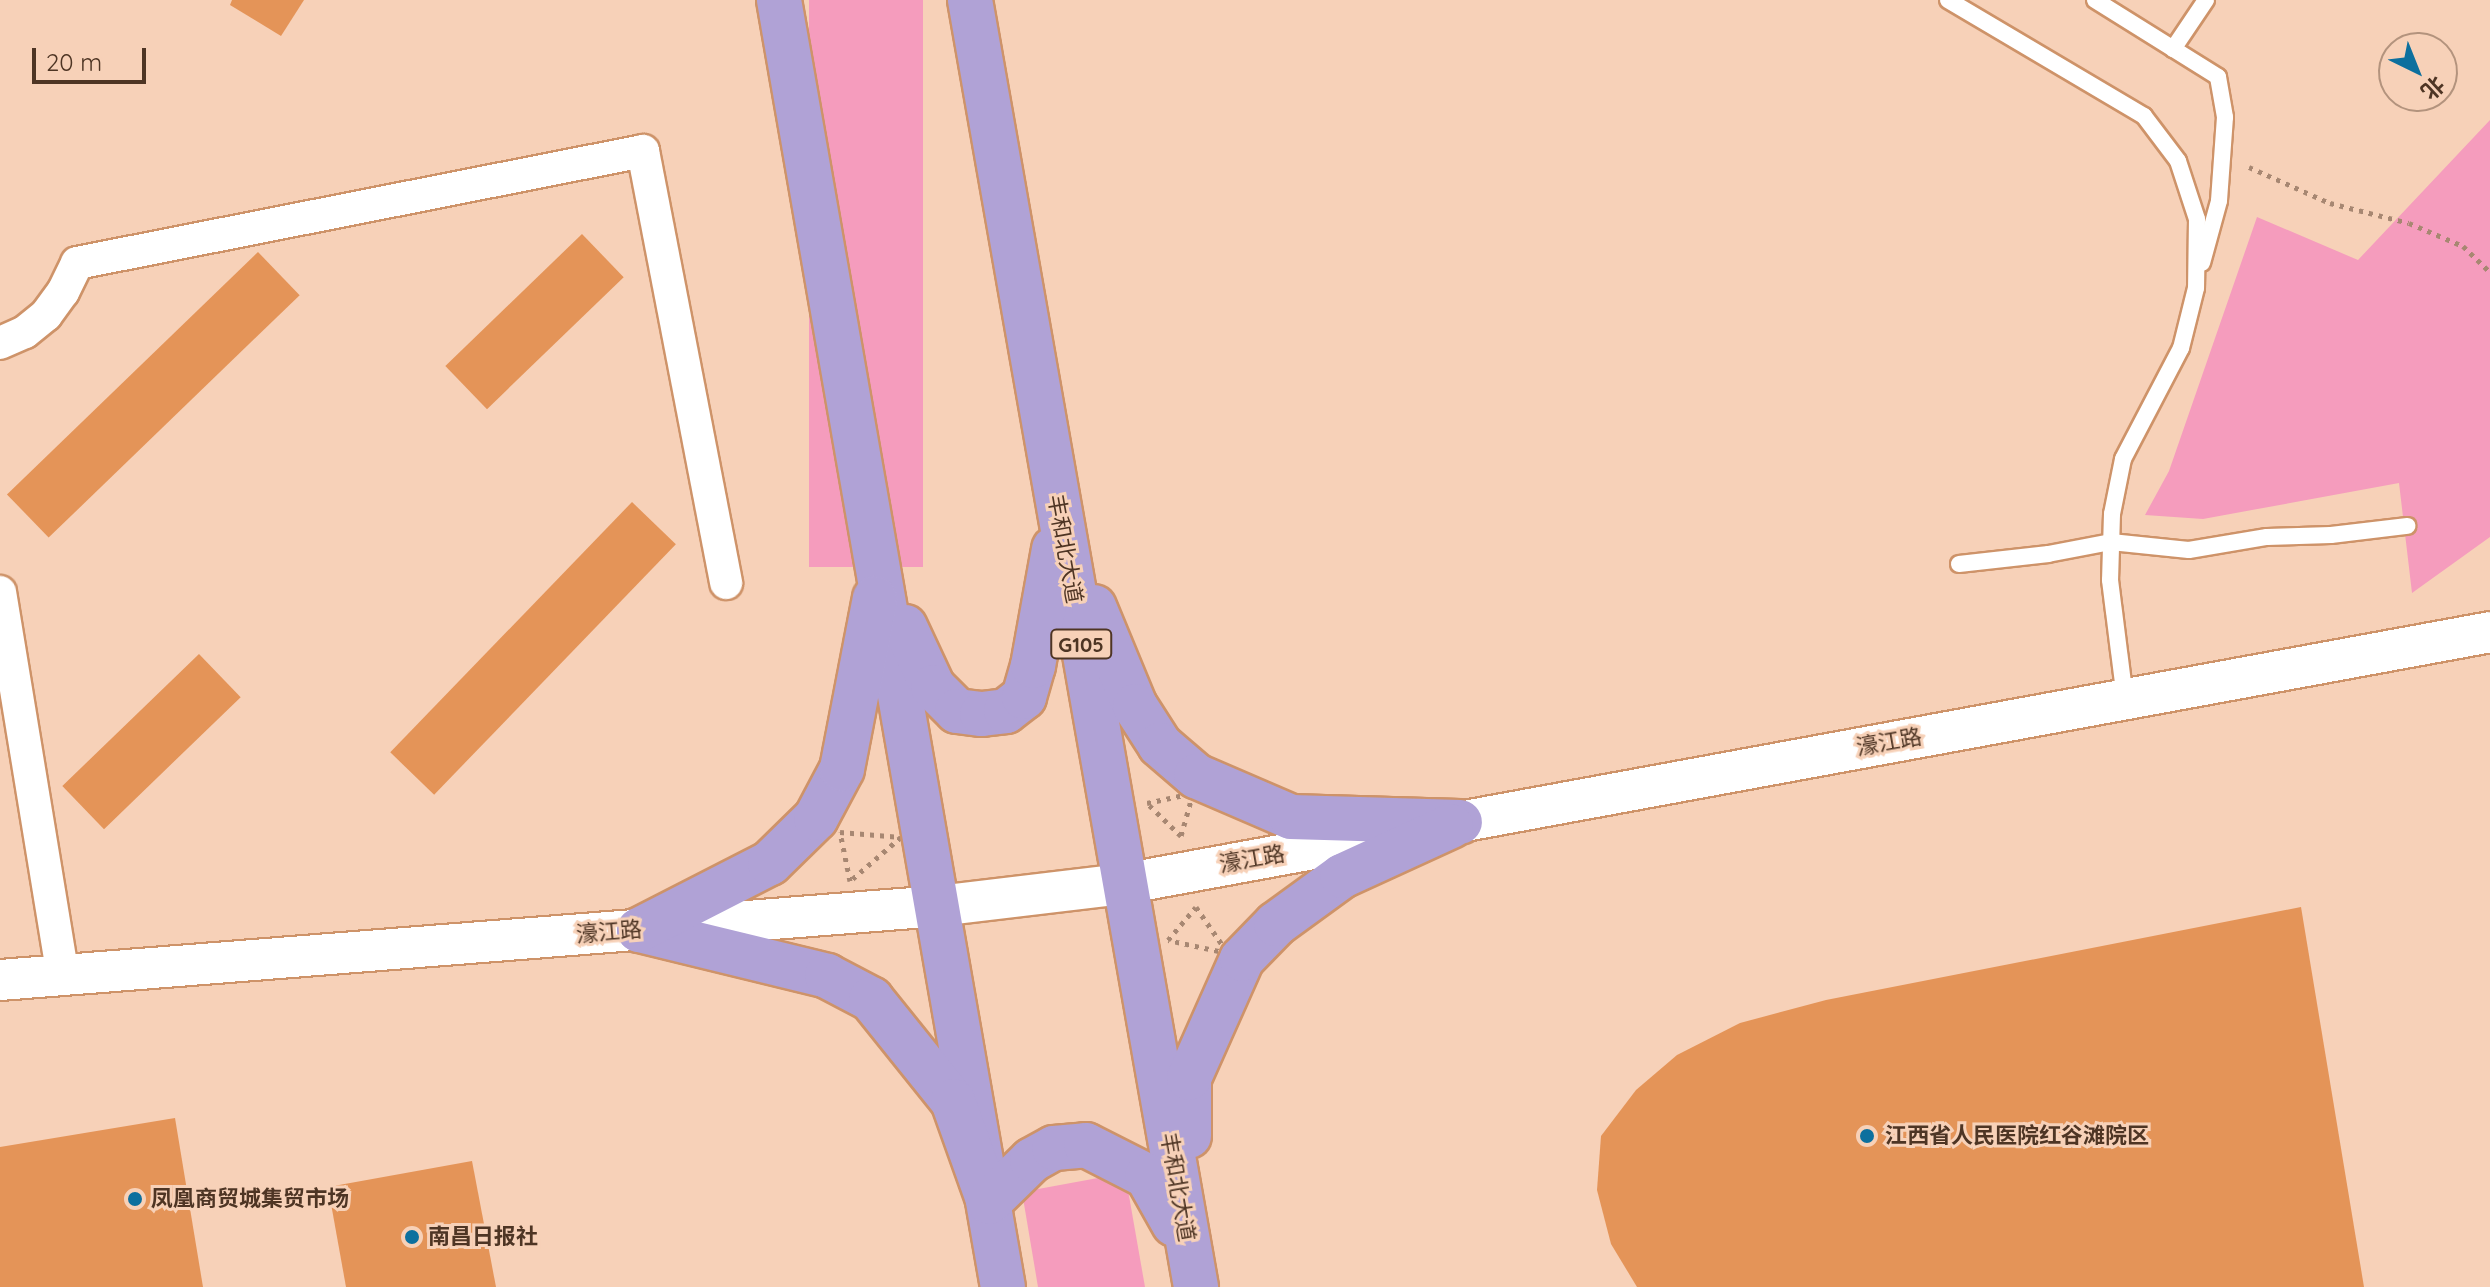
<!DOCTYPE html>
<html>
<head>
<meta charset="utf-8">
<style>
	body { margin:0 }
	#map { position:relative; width:2490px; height:1287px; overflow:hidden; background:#f7d1b8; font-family:Quicksand,"Noto Sans SC",sans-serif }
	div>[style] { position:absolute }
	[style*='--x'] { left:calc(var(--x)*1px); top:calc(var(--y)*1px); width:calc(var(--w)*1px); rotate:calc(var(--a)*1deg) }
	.green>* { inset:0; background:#f59cbd; transform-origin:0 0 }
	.building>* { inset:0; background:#e49458; transform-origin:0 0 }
	.path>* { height:5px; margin-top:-2.5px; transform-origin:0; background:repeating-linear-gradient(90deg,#a78772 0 4px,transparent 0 10px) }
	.roads { filter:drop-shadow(2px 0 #ce9369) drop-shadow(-2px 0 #ce9369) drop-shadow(0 2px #ce9369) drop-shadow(0 -2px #ce9369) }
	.service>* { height:16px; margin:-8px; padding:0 8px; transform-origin:8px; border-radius:8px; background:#fff }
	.minor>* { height:32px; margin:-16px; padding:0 16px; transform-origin:16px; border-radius:16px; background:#fff }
	.tertiary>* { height:40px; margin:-20px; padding:0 20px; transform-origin:20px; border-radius:20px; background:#fff }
	.trunk>* { height:44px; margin:-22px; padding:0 22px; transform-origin:22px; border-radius:22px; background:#b0a2d6 }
	.dots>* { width:22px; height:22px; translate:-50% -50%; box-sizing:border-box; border:4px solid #f7d1b8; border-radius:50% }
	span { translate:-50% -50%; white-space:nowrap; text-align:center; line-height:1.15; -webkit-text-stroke:6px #f7d1b8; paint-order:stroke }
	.shield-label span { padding:2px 6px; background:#f7d1b8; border:2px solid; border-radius:6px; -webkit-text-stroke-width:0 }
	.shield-label { font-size:20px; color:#4e3524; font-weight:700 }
	.street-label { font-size:22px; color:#4e3524 }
	.poi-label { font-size:22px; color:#4e3524; font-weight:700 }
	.left { translate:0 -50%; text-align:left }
	.north { position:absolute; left:2378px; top:32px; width:80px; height:80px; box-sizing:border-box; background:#f7d1b8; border:2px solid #b3937d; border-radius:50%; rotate:137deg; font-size:22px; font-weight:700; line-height:32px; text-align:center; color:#4e3524 }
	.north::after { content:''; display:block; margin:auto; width:28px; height:36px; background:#0d709e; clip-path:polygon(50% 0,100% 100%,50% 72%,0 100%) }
	.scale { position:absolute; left:32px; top:48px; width:114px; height:36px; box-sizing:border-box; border:4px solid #4e3524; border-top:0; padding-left:10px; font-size:24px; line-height:28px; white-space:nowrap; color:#4e3524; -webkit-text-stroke:6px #f7d1b8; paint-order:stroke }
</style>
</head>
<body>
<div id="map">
	<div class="green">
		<i style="left:809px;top:0;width:114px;height:567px"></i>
		<i style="clip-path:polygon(2490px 120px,2490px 537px,2412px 593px,2399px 483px,2203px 519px,2145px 515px,2169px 471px,2257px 217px,2358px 260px)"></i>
		<i style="clip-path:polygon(1125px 1173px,1145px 1287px,1038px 1287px,1022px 1192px)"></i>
	</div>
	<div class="building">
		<i style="clip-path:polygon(232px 0,304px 0,281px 36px,230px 5px)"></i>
		<i style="left:582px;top:234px;width:60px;height:190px;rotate:46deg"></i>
		<i style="left:258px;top:252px;width:60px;height:349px;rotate:46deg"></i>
		<i style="left:632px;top:502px;width:61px;height:348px;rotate:44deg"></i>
		<i style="left:199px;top:654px;width:60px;height:190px;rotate:46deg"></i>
		<i style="clip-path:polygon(2301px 907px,2364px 1287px,1637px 1287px,1611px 1244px,1597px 1190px,1601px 1136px,1636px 1090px,1677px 1055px,1740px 1023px,1826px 1000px)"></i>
		<i style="clip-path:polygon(175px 1118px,203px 1287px,0 1287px,0 1147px)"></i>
		<i style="clip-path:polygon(472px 1161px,496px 1287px,346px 1287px,328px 1187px)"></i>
	</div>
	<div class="path">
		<i style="--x:2249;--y:167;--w:89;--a:24"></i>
		<i style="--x:2330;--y:203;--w:81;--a:14.2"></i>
		<i style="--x:2409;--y:223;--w:59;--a:23.1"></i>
		<i style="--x:2463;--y:246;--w:37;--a:44"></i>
		<i style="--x:1193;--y:793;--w:45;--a:105.6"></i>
		<i style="--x:1181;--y:836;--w:47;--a:-135.9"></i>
		<i style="--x:1147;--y:803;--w:47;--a:-12.3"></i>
		<i style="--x:840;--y:832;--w:61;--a:4.7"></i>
		<i style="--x:901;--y:837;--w:67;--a:139.2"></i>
		<i style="--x:850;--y:881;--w:50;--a:-101.5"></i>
		<i style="--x:1196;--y:907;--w:56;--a:55.2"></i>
		<i style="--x:1228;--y:953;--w:61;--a:-167.8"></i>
		<i style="--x:1168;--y:940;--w:43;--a:-49.7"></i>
	</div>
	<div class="roads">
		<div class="service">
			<i style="--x:1948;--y:0;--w:228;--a:30.6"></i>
			<i style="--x:2144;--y:116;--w:56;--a:52.9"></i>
			<i style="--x:2178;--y:161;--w:61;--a:71.9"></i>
			<i style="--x:2197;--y:219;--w:69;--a:90.8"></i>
			<i style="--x:2196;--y:288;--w:62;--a:104"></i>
			<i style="--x:2181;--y:348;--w:125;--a:117.6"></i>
			<i style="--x:2123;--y:459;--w:56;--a:101.3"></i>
			<i style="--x:2112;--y:514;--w:66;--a:91.7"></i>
			<i style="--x:2110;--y:580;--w:120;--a:82.8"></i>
			<i style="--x:2095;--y:0;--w:145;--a:32"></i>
			<i style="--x:2218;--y:77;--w:41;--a:80.1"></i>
			<i style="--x:2225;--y:117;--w:84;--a:94.1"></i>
			<i style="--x:2219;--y:201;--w:64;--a:105.3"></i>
			<i style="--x:2173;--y:49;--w:59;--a:-56"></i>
			<i style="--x:1959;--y:564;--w:90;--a:-6.4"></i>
			<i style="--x:2048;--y:554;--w:64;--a:-10.8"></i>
			<i style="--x:2111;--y:542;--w:78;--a:5.9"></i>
			<i style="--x:2189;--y:550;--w:79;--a:-9.5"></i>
			<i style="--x:2267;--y:537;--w:64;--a:-1.8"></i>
			<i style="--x:2331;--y:535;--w:77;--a:-6.8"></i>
		</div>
		<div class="minor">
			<i style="--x:0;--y:343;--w:27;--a:-24"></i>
			<i style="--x:25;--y:332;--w:27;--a:-39"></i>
			<i style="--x:46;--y:315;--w:29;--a:-54"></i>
			<i style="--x:63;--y:292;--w:32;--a:-64"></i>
			<i style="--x:77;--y:263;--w:577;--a:-11.19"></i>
			<i style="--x:643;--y:151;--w:440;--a:79.1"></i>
			<i style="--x:0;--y:592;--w:388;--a:80.7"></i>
		</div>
		<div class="tertiary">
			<i style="--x:0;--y:980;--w:941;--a:-4.51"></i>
			<i style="--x:938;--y:906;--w:186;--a:-6.8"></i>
			<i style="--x:1123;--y:884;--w:1390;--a:-10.44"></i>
		</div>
		<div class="trunk">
			<i style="--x:779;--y:0;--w:1306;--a:80.13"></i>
			<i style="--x:970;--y:0;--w:1307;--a:80.04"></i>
			<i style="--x:1094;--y:607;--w:107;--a:67.5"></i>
			<i style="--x:1135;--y:706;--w:46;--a:57.3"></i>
			<i style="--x:1160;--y:745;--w:48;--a:40.7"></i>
			<i style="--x:1196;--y:776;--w:103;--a:23.3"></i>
			<i style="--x:1291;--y:817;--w:169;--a:1.7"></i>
			<i style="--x:905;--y:627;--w:66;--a:65"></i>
			<i style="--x:933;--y:687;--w:34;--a:45"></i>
			<i style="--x:957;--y:711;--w:25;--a:7"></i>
			<i style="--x:982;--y:714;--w:24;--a:-7"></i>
			<i style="--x:1006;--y:711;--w:23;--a:-38"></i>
			<i style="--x:1024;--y:697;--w:32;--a:-74"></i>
			<i style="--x:1033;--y:666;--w:119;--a:-79.8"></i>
			<i style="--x:639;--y:930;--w:194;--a:13.7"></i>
			<i style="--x:827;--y:976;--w:50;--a:27.6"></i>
			<i style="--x:871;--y:999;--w:131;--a:51.2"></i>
			<i style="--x:953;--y:1101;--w:107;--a:70.4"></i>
			<i style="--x:989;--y:1202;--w:60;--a:-44.3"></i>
			<i style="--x:1032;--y:1160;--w:25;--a:-29"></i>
			<i style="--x:1054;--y:1148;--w:32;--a:-5"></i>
			<i style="--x:1086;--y:1145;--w:68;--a:26.9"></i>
			<i style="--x:1147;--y:1176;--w:55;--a:60.6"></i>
			<i style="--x:639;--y:930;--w:147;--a:-27.1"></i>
			<i style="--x:770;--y:863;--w:64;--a:-44.4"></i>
			<i style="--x:816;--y:818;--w:55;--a:-62"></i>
			<i style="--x:842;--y:769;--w:174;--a:-79.1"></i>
			<i style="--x:1189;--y:1136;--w:58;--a:-90"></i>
			<i style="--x:1189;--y:1078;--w:130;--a:-66"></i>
			<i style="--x:1242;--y:959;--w:49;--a:-45.8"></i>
			<i style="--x:1276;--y:924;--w:82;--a:-36"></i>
			<i style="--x:1342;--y:876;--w:120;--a:-24.6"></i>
		</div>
	</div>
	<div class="dots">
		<i style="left:1867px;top:1136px;background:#0d709e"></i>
		<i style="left:135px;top:1199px;background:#0d709e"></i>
		<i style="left:412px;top:1237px;background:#0d709e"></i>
	</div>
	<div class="shield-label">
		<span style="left:1081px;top:644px">G105</span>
	</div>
	<div class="street-label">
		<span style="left:1065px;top:549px;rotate:80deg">丰和北大道</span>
		<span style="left:1889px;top:742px;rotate:-10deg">濠江路</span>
		<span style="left:1252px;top:859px;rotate:-10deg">濠江路</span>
		<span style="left:609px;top:932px;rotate:-5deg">濠江路</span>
		<span style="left:1178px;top:1187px;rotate:80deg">丰和北大道</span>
	</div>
	<div class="poi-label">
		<span class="left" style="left:1885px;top:1136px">江西省人民医院红谷滩院区</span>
		<span class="left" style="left:151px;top:1199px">凤凰商贸城集贸市场</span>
		<span class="left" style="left:428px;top:1237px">南昌日报社</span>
	</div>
	<div class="north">北</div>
	<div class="scale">20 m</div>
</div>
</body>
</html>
